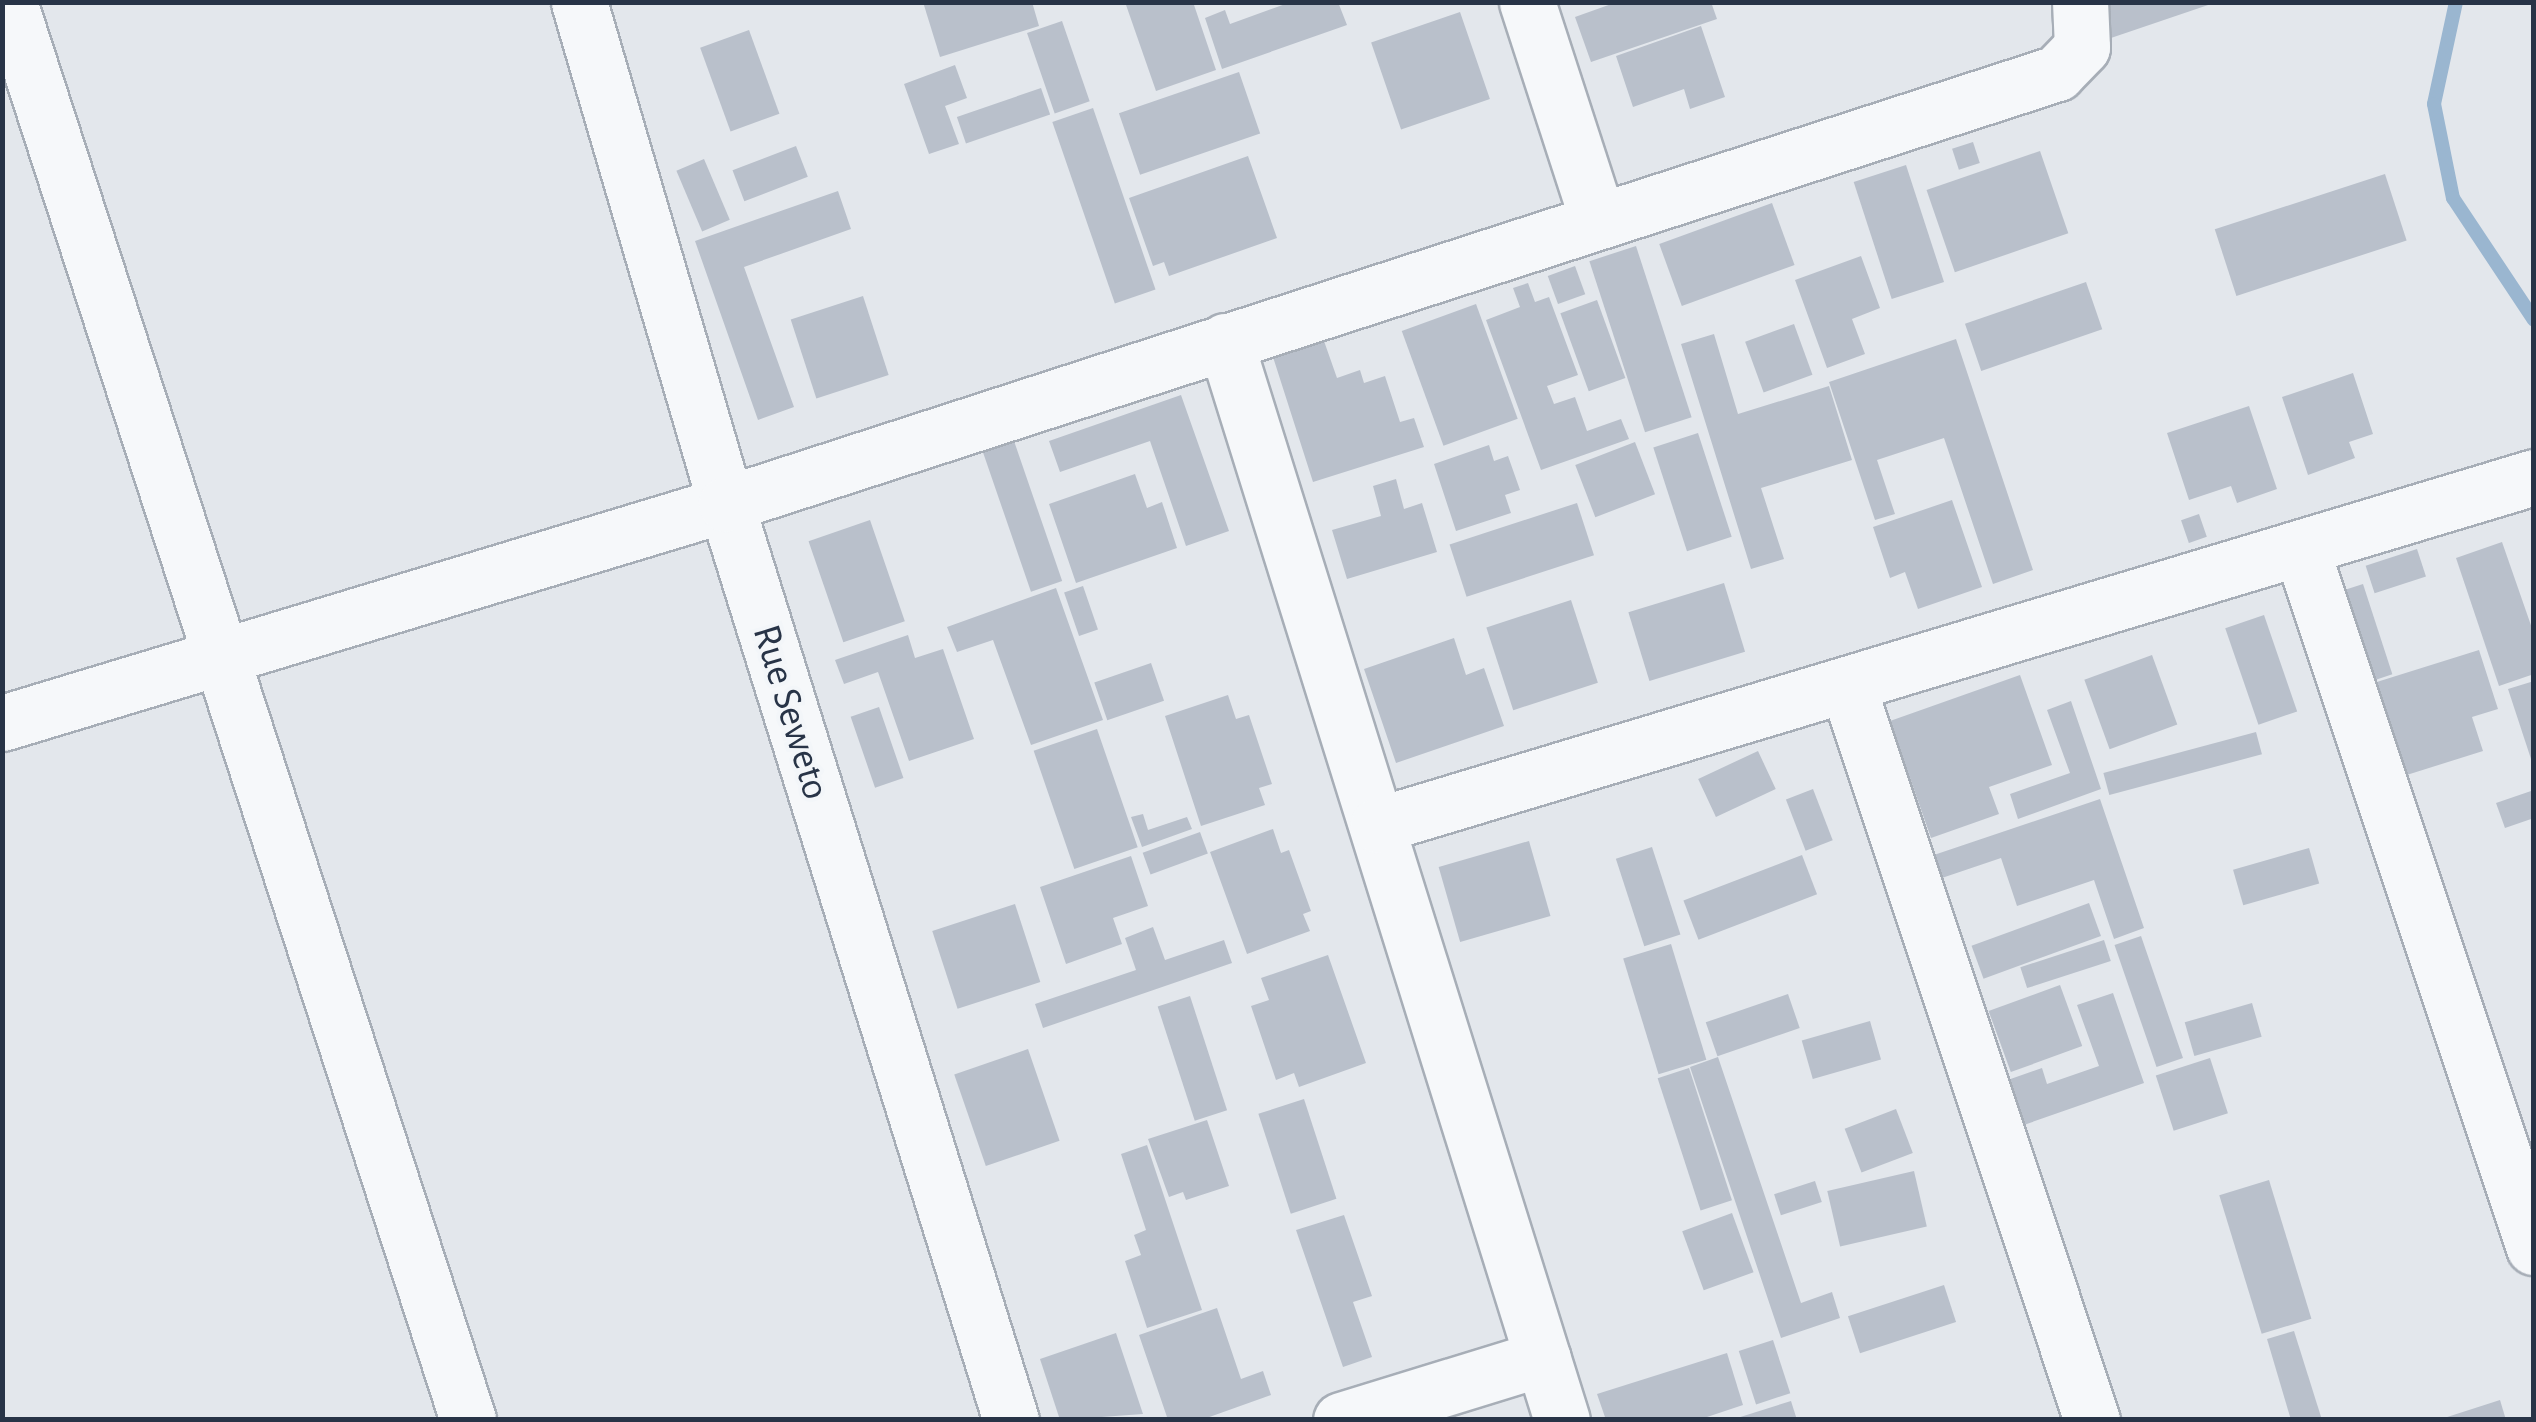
<!DOCTYPE html>
<html>
<head>
<meta charset="utf-8">
<style>
	body { margin:0 }
	#map { position:relative; width:2536px; height:1422px; overflow:hidden; background:#e3e7ec; font-family:"Alegreya Sans",sans-serif }
	div>[style] { position:absolute }
	[style*='--x'] { left:calc(var(--x)*1px); top:calc(var(--y)*1px); width:calc(var(--w)*1px); rotate:calc(var(--a)*1deg) }
	.stream>* { height:14px; margin:-7px; padding:0 7px; transform-origin:7px; border-radius:7px; background:#9ab6d0 }
	.building>* { inset:0; background:#b9c0cb; transform-origin:0 0 }
	.roads { filter:drop-shadow(2px 0 #a7aeb7) drop-shadow(-2px 0 #a7aeb7) drop-shadow(0 2px #a7aeb7) drop-shadow(0 -2px #a7aeb7) }
	.minor>* { height:55px; margin:-27.5px; padding:0 27.5px; transform-origin:27.5px; border-radius:27.5px; background:#f6f8fa }
	span { translate:-50% -50%; white-space:nowrap; text-align:center; line-height:1.15; -webkit-text-stroke:8px #f3f6f9; paint-order:stroke }
	.street-label { font-size:40px; color:#283447 }
	.frame { position:absolute; inset:0; border:5px solid #283447; pointer-events:none }
</style>
</head>
<body>
<div id="map">
	<div class="stream">
		<i style="--x:2456;--y:2;--w:104;--a:102.2"></i>
		<i style="--x:2434;--y:104;--w:96;--a:78.6"></i>
		<i style="--x:2453;--y:198;--w:146;--a:56.4"></i>
	</div>
	<div class="building">
		<i style="clip-path:polygon(923px 2px,1032px 2px,1039px 26px,940px 57px)"></i>
		<i style="clip-path:polygon(1125px 2px,1193px 2px,1216px 70px,1156px 91px)"></i>
		<i style="clip-path:polygon(1291px 2px,1338px 2px,1347px 25px,1222px 69px,1205px 18px,1225px 10px,1230px 24px)"></i>
		<i style="clip-path:polygon(1617px 2px,1711px 2px,1717px 19px,1591px 62px,1575px 17px)"></i>
		<i style="clip-path:polygon(2095px 2px,2214px 2px,2214px 3px,2108px 39px)"></i>
		<i style="left:1460px;top:12px;width:92px;height:94px;rotate:71deg"></i>
		<i style="left:1062px;top:21px;width:85px;height:37px;rotate:71deg"></i>
		<i style="clip-path:polygon(1701px 26px,1725px 97px,1690px 109px,1684px 89px,1633px 107px,1616px 56px)"></i>
		<i style="left:749px;top:30px;width:89px;height:52px;rotate:70deg"></i>
		<i style="clip-path:polygon(955px 65px,967px 98px,945px 106px,959px 144px,929px 154px,904px 84px)"></i>
		<i style="left:1239px;top:72px;width:65px;height:127px;rotate:71deg"></i>
		<i style="left:1041px;top:88px;width:28px;height:89px;rotate:71deg"></i>
		<i style="left:1093px;top:108px;width:192px;height:43px;rotate:71deg"></i>
		<i style="left:1973px;top:142px;width:22px;height:22px;rotate:72deg"></i>
		<i style="left:796px;top:146px;width:33px;height:68px;rotate:69deg"></i>
		<i style="left:2040px;top:151px;width:87px;height:120px;rotate:71deg"></i>
		<i style="clip-path:polygon(1248px 156px,1277px 238px,1169px 276px,1164px 262px,1153px 266px,1129px 198px)"></i>
		<i style="left:704px;top:159px;width:66px;height:30px;rotate:67deg"></i>
		<i style="left:1906px;top:165px;width:123px;height:55px;rotate:72deg"></i>
		<i style="left:2385px;top:174px;width:70px;height:179px;rotate:72deg"></i>
		<i style="clip-path:polygon(838px 191px,851px 229px,744px 267px,794px 407px,758px 420px,695px 241px)"></i>
		<i style="left:1772px;top:203px;width:66px;height:120px;rotate:70deg"></i>
		<i style="left:1636px;top:246px;width:180px;height:49px;rotate:72deg"></i>
		<i style="clip-path:polygon(1861px 256px,1880px 308px,1852px 319px,1865px 354px,1827px 368px,1795px 280px)"></i>
		<i style="left:1575px;top:266px;width:30px;height:29px;rotate:70deg"></i>
		<i style="left:2086px;top:282px;width:50px;height:128px;rotate:71deg"></i>
		<i style="clip-path:polygon(1528px 283px,1535px 302px,1549px 297px,1578px 375px,1547px 386px,1554px 404px,1575px 397px,1587px 431px,1621px 419px,1629px 439px,1541px 470px,1486px 320px,1520px 307px,1513px 288px)"></i>
		<i style="left:863px;top:296px;width:83px;height:76px;rotate:72deg"></i>
		<i style="left:1597px;top:300px;width:83px;height:39px;rotate:70deg"></i>
		<i style="left:1476px;top:304px;width:122px;height:79px;rotate:70deg"></i>
		<i style="left:1794px;top:324px;width:54px;height:52px;rotate:70deg"></i>
		<i style="clip-path:polygon(1714px 334px,1738px 414px,1829px 386px,1852px 460px,1761px 488px,1784px 559px,1751px 569px,1681px 344px)"></i>
		<i style="clip-path:polygon(1956px 339px,2033px 570px,1993px 584px,1944px 438px,1877px 460px,1895px 514px,1875px 520px,1829px 382px)"></i>
		<i style="clip-path:polygon(1324px 341px,1337px 378px,1360px 370px,1364px 383px,1385px 376px,1400px 422px,1414px 418px,1424px 447px,1313px 482px,1273px 357px)"></i>
		<i style="clip-path:polygon(2353px 373px,2373px 434px,2349px 442px,2355px 458px,2308px 475px,2282px 397px)"></i>
		<i style="clip-path:polygon(1181px 395px,1229px 531px,1186px 546px,1150px 441px,1060px 472px,1049px 441px)"></i>
		<i style="clip-path:polygon(2249px 406px,2277px 489px,2237px 503px,2231px 486px,2189px 500px,2167px 433px)"></i>
		<i style="left:1698px;top:433px;width:109px;height:47px;rotate:72deg"></i>
		<i style="left:1014px;top:441px;width:148px;height:33px;rotate:71deg"></i>
		<i style="left:1635px;top:442px;width:56px;height:64px;rotate:69deg"></i>
		<i style="clip-path:polygon(1489px 445px,1494px 461px,1508px 456px,1520px 490px,1505px 495px,1511px 513px,1456px 531px,1434px 464px)"></i>
		<i style="clip-path:polygon(1135px 474px,1147px 508px,1162px 502px,1177px 548px,1076px 583px,1049px 504px)"></i>
		<i style="clip-path:polygon(1396px 479px,1404px 509px,1422px 503px,1437px 552px,1347px 579px,1332px 530px,1381px 516px,1373px 486px)"></i>
		<i style="clip-path:polygon(1952px 500px,1982px 587px,1918px 609px,1905px 572px,1890px 578px,1873px 527px)"></i>
		<i style="left:1577px;top:503px;width:55px;height:134px;rotate:72deg"></i>
		<i style="left:2199px;top:514px;width:24px;height:19px;rotate:71deg"></i>
		<i style="left:870px;top:520px;width:107px;height:65px;rotate:71deg"></i>
		<i style="clip-path:polygon(2502px 542px,2534px 634px,2534px 674px,2499px 686px,2456px 558px)"></i>
		<i style="left:2417px;top:549px;width:29px;height:54px;rotate:72deg"></i>
		<i style="left:1724px;top:583px;width:72px;height:100px;rotate:73deg"></i>
		<i style="left:2363px;top:584px;width:95px;height:26px;rotate:72deg"></i>
		<i style="left:1083px;top:586px;width:46px;height:20px;rotate:71deg"></i>
		<i style="clip-path:polygon(1056px 588px,1103px 720px,1031px 745px,993px 640px,957px 652px,947px 627px)"></i>
		<i style="left:1571px;top:600px;width:87px;height:89px;rotate:72deg"></i>
		<i style="left:2264px;top:615px;width:102px;height:41px;rotate:71deg"></i>
		<i style="clip-path:polygon(908px 635px,915px 658px,943px 649px,974px 739px,909px 761px,878px 672px,844px 684px,835px 660px)"></i>
		<i style="clip-path:polygon(1454px 638px,1466px 675px,1484px 668px,1504px 726px,1396px 763px,1364px 669px)"></i>
		<i style="clip-path:polygon(2479px 650px,2498px 709px,2472px 717px,2483px 751px,2394px 779px,2364px 686px)"></i>
		<i style="left:2152px;top:655px;width:74px;height:72px;rotate:70deg"></i>
		<i style="left:1151px;top:663px;width:40px;height:60px;rotate:71deg"></i>
		<i style="clip-path:polygon(2020px 675px,2052px 765px,1989px 787px,1999px 814px,1931px 838px,1890px 721px)"></i>
		<i style="clip-path:polygon(2534px 681px,2534px 765px,2533px 765px,2508px 689px)"></i>
		<i style="clip-path:polygon(1228px 695px,1236px 719px,1249px 715px,1272px 784px,1259px 788px,1265px 805px,1201px 826px,1165px 716px)"></i>
		<i style="clip-path:polygon(2071px 701px,2101px 789px,2018px 819px,2010px 794px,2070px 773px,2047px 710px)"></i>
		<i style="left:879px;top:707px;width:75px;height:30px;rotate:71deg"></i>
		<i style="left:1097px;top:729px;width:125px;height:67px;rotate:71deg"></i>
		<i style="left:2256px;top:732px;width:23px;height:158px;rotate:75deg"></i>
		<i style="left:1758px;top:751px;width:42px;height:66px;rotate:65deg"></i>
		<i style="left:1813px;top:789px;width:55px;height:29px;rotate:69deg"></i>
		<i style="clip-path:polygon(2534px 790px,2534px 818px,2505px 828px,2496px 803px)"></i>
		<i style="clip-path:polygon(2100px 799px,2144px 928px,2114px 939px,2094px 880px,2017px 906px,2001px 858px,1930px 882px,1922px 859px)"></i>
		<i style="clip-path:polygon(1143px 814px,1148px 830px,1187px 817px,1192px 829px,1142px 847px,1131px 817px)"></i>
		<i style="clip-path:polygon(1273px 829px,1281px 853px,1289px 850px,1311px 911px,1303px 914px,1310px 931px,1247px 954px,1210px 852px)"></i>
		<i style="left:1200px;top:832px;width:23px;height:61px;rotate:70deg"></i>
		<i style="left:1529px;top:841px;width:78px;height:94px;rotate:74deg"></i>
		<i style="left:1652px;top:847px;width:92px;height:38px;rotate:72deg"></i>
		<i style="left:2309px;top:848px;width:37px;height:79px;rotate:74deg"></i>
		<i style="left:1802px;top:855px;width:42px;height:127px;rotate:69deg"></i>
		<i style="clip-path:polygon(1131px 856px,1148px 906px,1113px 918px,1122px 944px,1066px 964px,1040px 887px)"></i>
		<i style="left:2089px;top:903px;width:35px;height:125px;rotate:70deg"></i>
		<i style="left:1015px;top:904px;width:82px;height:87px;rotate:72deg"></i>
		<i style="clip-path:polygon(1153px 927px,1165px 960px,1224px 940px,1232px 963px,1043px 1028px,1035px 1004px,1136px 970px,1125px 938px)"></i>
		<i style="left:2141px;top:936px;width:129px;height:28px;rotate:71deg"></i>
		<i style="left:2104px;top:940px;width:22px;height:88px;rotate:72deg"></i>
		<i style="left:1671px;top:944px;width:121px;height:50px;rotate:73deg"></i>
		<i style="clip-path:polygon(1328px 955px,1366px 1063px,1299px 1087px,1294px 1073px,1276px 1080px,1251px 1006px,1269px 1000px,1261px 978px)"></i>
		<i style="left:2060px;top:985px;width:65px;height:76px;rotate:70deg"></i>
		<i style="clip-path:polygon(2113px 993px,2144px 1083px,2018px 1127px,2002px 1082px,2042px 1068px,2047px 1084px,2099px 1066px,2077px 1005px)"></i>
		<i style="left:1788px;top:994px;width:36px;height:87px;rotate:71deg"></i>
		<i style="left:1190px;top:996px;width:120px;height:34px;rotate:72deg"></i>
		<i style="left:2252px;top:1003px;width:35px;height:70px;rotate:74deg"></i>
		<i style="left:1870px;top:1021px;width:40px;height:71px;rotate:74deg"></i>
		<i style="left:1028px;top:1049px;width:97px;height:78px;rotate:71deg"></i>
		<i style="clip-path:polygon(1718px 1057px,1801px 1303px,1832px 1292px,1840px 1318px,1781px 1338px,1690px 1067px)"></i>
		<i style="left:2210px;top:1058px;width:58px;height:57px;rotate:72deg"></i>
		<i style="left:1689px;top:1068px;width:139px;height:33px;rotate:72deg"></i>
		<i style="left:1304px;top:1099px;width:105px;height:48px;rotate:72deg"></i>
		<i style="left:1896px;top:1109px;width:47px;height:55px;rotate:69deg"></i>
		<i style="clip-path:polygon(1207px 1120px,1229px 1186px,1186px 1200px,1183px 1192px,1169px 1197px,1148px 1139px)"></i>
		<i style="clip-path:polygon(1147px 1145px,1202px 1310px,1147px 1328px,1125px 1261px,1141px 1255px,1134px 1235px,1146px 1230px,1121px 1154px)"></i>
		<i style="left:1914px;top:1171px;width:57px;height:89px;rotate:77deg"></i>
		<i style="left:2269px;top:1180px;width:145px;height:52px;rotate:73deg"></i>
		<i style="left:1815px;top:1181px;width:22px;height:43px;rotate:72deg"></i>
		<i style="left:1732px;top:1213px;width:63px;height:53px;rotate:70deg"></i>
		<i style="clip-path:polygon(1344px 1215px,1372px 1296px,1353px 1302px,1372px 1357px,1343px 1367px,1296px 1230px)"></i>
		<i style="left:1944px;top:1285px;width:39px;height:101px;rotate:72deg"></i>
		<i style="clip-path:polygon(1217px 1308px,1241px 1379px,1263px 1371px,1271px 1395px,1201px 1420px,1168px 1420px,1139px 1335px)"></i>
		<i style="clip-path:polygon(2294px 1331px,2322px 1420px,2291px 1420px,2267px 1339px)"></i>
		<i style="clip-path:polygon(1116px 1333px,1143px 1414px,1060px 1420px,1040px 1359px)"></i>
		<i style="left:1773px;top:1340px;width:56px;height:36px;rotate:72deg"></i>
		<i style="clip-path:polygon(1727px 1353px,1743px 1405px,1698px 1420px,1606px 1420px,1597px 1394px)"></i>
		<i style="clip-path:polygon(2500px 1400px,2506px 1420px,2441px 1420px,2441px 1419px)"></i>
		<i style="clip-path:polygon(1791px 1401px,1797px 1420px,1735px 1420px,1734px 1419px)"></i>
	</div>
	<div class="roads">
		<div class="minor">
			<i style="--x:9;--y:2;--w:1490;--a:72.06"></i>
			<i style="--x:579;--y:2;--w:523;--a:73.68"></i>
			<i style="--x:726;--y:504;--w:959;--a:72.72"></i>
			<i style="--x:1527;--y:2;--w:230;--a:72"></i>
			<i style="--x:1225;--y:341;--w:1130;--a:72.66"></i>
			<i style="--x:2301;--y:548;--w:737;--a:71.57"></i>
			<i style="--x:1847;--y:684;--w:776;--a:71.59"></i>
			<i style="--x:2;--y:723;--w:756;--a:-16.83"></i>
			<i style="--x:726;--y:504;--w:1399;--a:-17.94"></i>
			<i style="--x:2057;--y:73;--w:36;--a:-46"></i>
			<i style="--x:2082;--y:47;--w:45;--a:-92.5"></i>
			<i style="--x:1378;--y:825;--w:1207;--a:-16.75"></i>
			<i style="--x:1341;--y:1420;--w:211;--a:-17.1"></i>
		</div>
	</div>
	<div class="street-label">
		<span style="left:791px;top:712px;rotate:73deg">Rue Seweto</span>
	</div>
	<div class="frame"></div>
</div>
</body>
</html>
